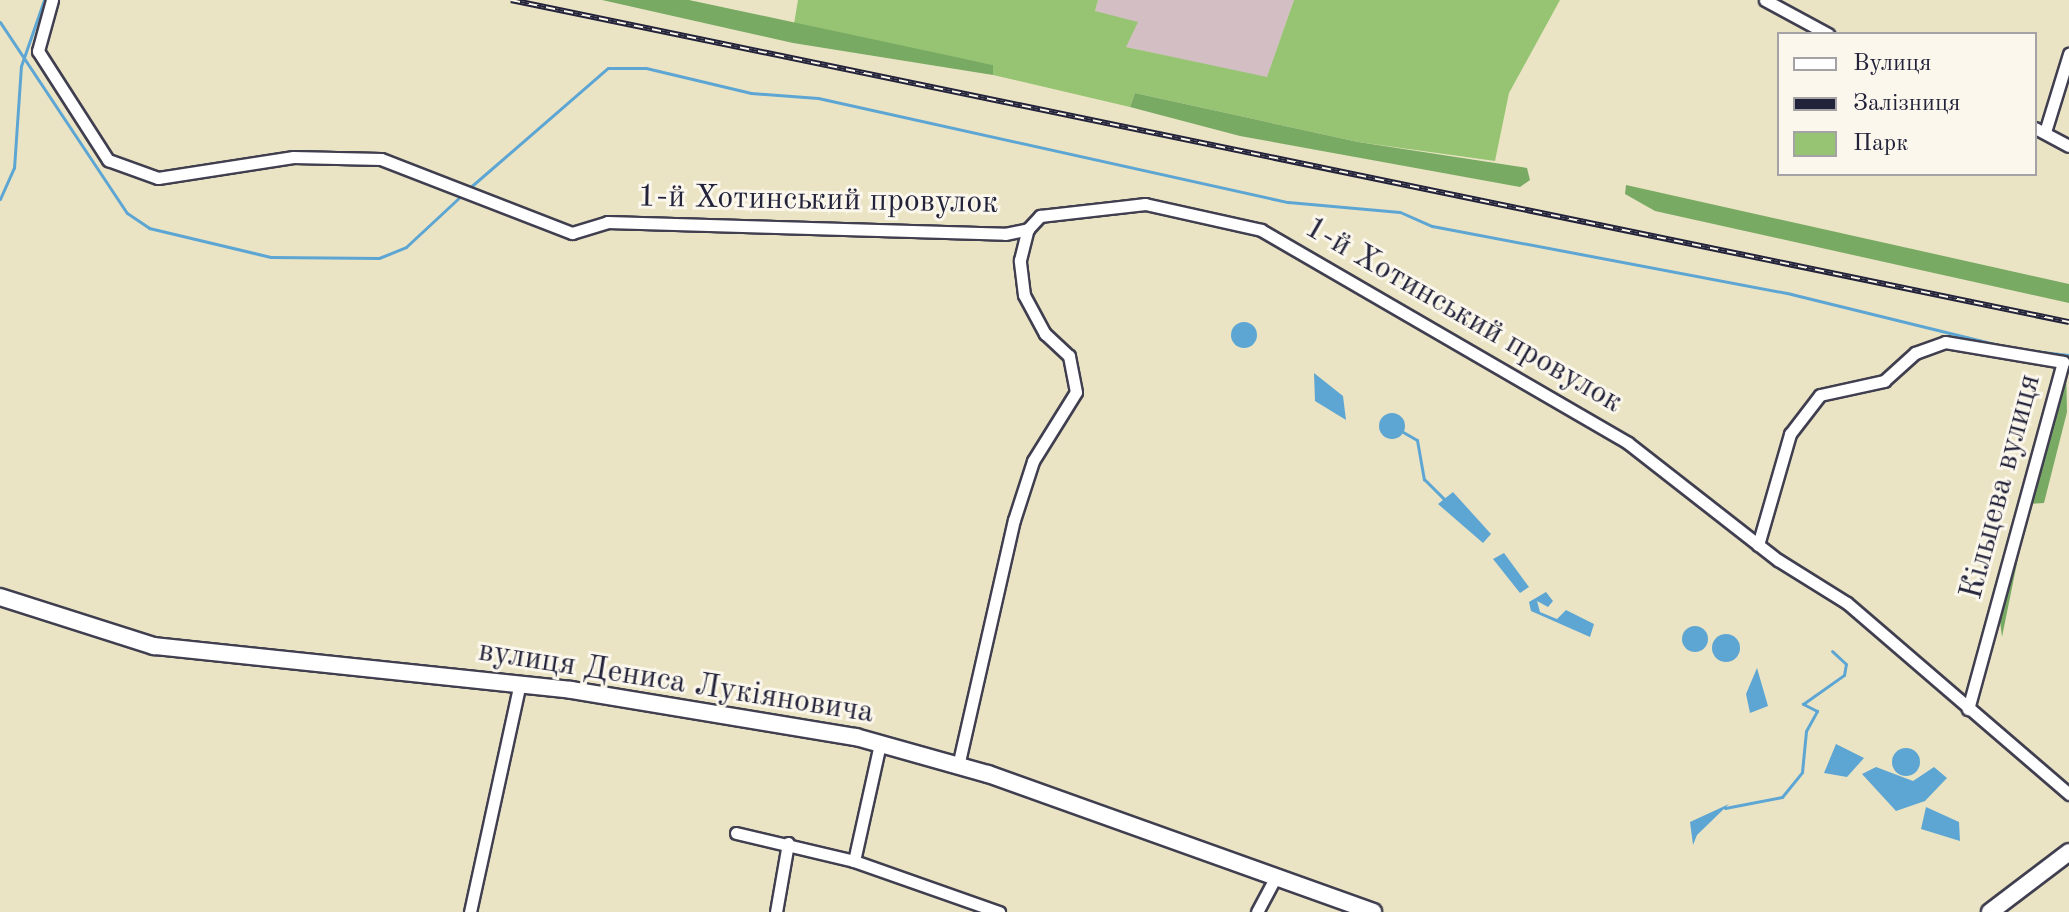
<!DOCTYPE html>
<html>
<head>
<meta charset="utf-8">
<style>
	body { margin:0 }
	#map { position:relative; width:2069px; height:912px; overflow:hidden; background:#ebe4c4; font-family:"Old Standard TT",serif }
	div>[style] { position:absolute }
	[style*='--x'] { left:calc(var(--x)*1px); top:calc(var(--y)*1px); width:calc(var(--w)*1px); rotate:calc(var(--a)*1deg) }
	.industrial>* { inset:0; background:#d2bec3 }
	.green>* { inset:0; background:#96c472 }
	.forest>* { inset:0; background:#78aa64 }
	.water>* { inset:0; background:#5da6d4 }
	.round { border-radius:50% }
	.stream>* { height:3px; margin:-1.5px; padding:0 1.5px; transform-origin:1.5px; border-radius:1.5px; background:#5da6d4 }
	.roads { filter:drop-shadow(2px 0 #403f50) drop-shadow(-2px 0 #403f50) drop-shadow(0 2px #403f50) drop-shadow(0 -2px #403f50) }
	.minor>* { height:11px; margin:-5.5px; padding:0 5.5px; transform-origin:5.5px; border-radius:5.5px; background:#fff }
	.highway>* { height:16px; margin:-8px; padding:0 8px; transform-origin:8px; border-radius:8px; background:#fff }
	.rail>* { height:6px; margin-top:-3px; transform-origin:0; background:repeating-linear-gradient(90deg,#fbf7ec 0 9px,#22223b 0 18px); box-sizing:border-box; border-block:2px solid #22223b }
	span { translate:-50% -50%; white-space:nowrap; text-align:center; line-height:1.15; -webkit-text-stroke:6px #fbf7ec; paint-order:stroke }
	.street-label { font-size:32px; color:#22223b }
	.legend { position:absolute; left:1777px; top:32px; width:260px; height:144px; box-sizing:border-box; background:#fbf7ec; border:2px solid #a4a2a5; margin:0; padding:10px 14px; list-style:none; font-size:24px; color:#22223b }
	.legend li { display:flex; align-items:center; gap:16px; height:40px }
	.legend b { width:40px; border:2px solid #a4a2a5 }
</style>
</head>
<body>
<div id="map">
	<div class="industrial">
		<i style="clip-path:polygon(1098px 0,1294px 0,1267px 78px,1126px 47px,1095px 11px)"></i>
	</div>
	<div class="green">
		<i style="clip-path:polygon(798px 0,1098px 0,1095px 11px,1138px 22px,1126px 47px,1267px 77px,1294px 0,1560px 0,1509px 93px,1495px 161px,1358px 142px,1135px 93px,1130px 107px,993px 75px,992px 65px,794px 24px)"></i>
	</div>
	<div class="forest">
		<i style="clip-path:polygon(602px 0,689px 0,993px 65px,993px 75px,793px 43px)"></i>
		<i style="clip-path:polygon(1135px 93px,1358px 142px,1527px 168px,1530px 180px,1520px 187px,1240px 136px,1130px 107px)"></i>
		<i style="clip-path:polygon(1626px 185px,2069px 284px,2069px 303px,1655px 211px,1625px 194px)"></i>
		<i style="clip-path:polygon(2066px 363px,2067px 412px,2044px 503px,2029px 504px,2002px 637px,1999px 613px)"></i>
	</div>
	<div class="water">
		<i class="round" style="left:1231px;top:322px;width:26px;height:26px"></i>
		<i style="clip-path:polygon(1314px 373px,1343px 396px,1346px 420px,1315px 401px)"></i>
		<i class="round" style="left:1379px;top:413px;width:26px;height:26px"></i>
		<i style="clip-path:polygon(1453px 492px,1491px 534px,1483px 543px,1438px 504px)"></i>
		<i style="clip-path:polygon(1504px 553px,1529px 587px,1520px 593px,1493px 559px)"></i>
		<i style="clip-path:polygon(1546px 592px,1553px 601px,1548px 607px,1537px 601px,1540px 612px,1557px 619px,1566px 610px,1594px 624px,1590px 637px,1531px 611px,1529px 602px)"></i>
		<i class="round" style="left:1682px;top:626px;width:26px;height:26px"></i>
		<i class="round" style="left:1712px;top:634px;width:28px;height:28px"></i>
		<i style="clip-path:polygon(1757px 668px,1768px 706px,1750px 713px,1746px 694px)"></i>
		<i style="clip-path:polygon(1836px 744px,1864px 758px,1847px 777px,1824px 773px)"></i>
		<i class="round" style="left:1892px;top:748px;width:28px;height:28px"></i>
		<i style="clip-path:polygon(1876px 767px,1913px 781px,1934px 767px,1947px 778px,1925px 801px,1896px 811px,1862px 774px)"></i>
		<i style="clip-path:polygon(1729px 804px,1697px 835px,1693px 845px,1690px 822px)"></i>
		<i style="clip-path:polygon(1926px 807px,1959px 822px,1960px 841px,1921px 829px)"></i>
	</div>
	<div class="stream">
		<i style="--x:0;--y:22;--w:229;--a:56.4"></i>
		<i style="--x:127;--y:213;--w:27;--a:34"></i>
		<i style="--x:149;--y:228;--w:125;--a:13.4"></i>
		<i style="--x:271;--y:257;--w:108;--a:0.5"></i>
		<i style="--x:379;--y:258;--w:29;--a:-22"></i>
		<i style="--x:406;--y:247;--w:76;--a:-42.9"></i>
		<i style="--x:467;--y:190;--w:186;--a:-40.9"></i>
		<i style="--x:608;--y:68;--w:38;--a:0"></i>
		<i style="--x:646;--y:68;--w:108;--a:13.4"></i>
		<i style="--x:751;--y:93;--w:67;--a:4.3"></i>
		<i style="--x:818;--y:98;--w:481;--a:12.5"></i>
		<i style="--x:1288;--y:202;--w:112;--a:5.1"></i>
		<i style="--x:1400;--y:212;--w:35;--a:24"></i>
		<i style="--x:1432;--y:226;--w:365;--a:10.7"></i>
		<i style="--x:1791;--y:294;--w:221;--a:13.8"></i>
		<i style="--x:0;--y:199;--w:34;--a:-66"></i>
		<i style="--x:14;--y:168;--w:102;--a:-86.1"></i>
		<i style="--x:21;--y:66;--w:70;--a:-70.8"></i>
		<i style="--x:2017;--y:349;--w:52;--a:6.6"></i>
		<i style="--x:1403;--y:432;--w:16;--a:30"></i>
		<i style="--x:1417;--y:440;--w:40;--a:80"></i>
		<i style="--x:1424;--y:479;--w:31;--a:45"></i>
		<i style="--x:1725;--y:808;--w:58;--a:-10.9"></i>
		<i style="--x:1782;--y:797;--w:32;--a:-51"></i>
		<i style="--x:1802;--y:772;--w:41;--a:-84.4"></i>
		<i style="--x:1806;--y:731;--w:23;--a:-61"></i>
		<i style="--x:1817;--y:711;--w:16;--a:-153"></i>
		<i style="--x:1803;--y:704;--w:50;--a:-35.3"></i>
		<i style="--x:1844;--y:675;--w:11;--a:-80"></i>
		<i style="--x:1846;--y:664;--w:19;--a:-137"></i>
	</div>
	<div class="roads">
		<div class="minor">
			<i style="--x:52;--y:0;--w:53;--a:105.4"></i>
			<i style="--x:38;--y:51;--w:130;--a:57.3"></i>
			<i style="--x:108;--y:160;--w:53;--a:19.8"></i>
			<i style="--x:158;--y:178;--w:137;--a:-8.8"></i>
			<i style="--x:293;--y:157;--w:88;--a:1.3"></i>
			<i style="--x:381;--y:159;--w:205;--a:21.2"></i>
			<i style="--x:572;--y:233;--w:37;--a:-17"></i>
			<i style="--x:607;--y:222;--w:398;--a:1.7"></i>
			<i style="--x:1005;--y:234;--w:24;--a:-12"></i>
			<i style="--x:1028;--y:229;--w:18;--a:-47"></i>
			<i style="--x:1040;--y:216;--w:106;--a:-6.5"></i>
			<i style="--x:1145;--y:204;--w:119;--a:12.6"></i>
			<i style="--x:1261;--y:230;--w:424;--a:30.1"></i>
			<i style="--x:1628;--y:443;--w:190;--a:38"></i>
			<i style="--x:1778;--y:560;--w:81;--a:31.9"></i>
			<i style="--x:1847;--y:603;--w:293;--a:40.7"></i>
			<i style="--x:1765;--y:0;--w:72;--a:28.4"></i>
			<i style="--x:2035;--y:128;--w:38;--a:28"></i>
			<i style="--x:2045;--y:132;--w:82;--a:-72.9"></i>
			<i style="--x:1758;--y:545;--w:116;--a:-73.9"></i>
			<i style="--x:1790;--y:434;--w:49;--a:-52.4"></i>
			<i style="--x:1820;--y:395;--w:66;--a:-12.3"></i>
			<i style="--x:1884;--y:381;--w:42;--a:-42.1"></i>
			<i style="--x:1915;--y:353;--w:32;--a:-20"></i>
			<i style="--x:1945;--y:342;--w:120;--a:9.6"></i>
			<i style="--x:2063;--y:362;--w:360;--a:105.3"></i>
			<i style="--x:958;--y:766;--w:252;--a:-77.2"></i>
			<i style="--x:1014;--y:520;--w:62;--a:-72.1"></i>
			<i style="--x:1033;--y:461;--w:81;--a:-58.1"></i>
			<i style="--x:1076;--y:392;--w:37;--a:-101"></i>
			<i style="--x:1069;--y:356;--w:33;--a:-137"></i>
			<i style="--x:1045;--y:334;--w:44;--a:-118.3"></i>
			<i style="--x:1024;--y:295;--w:35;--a:-97"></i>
			<i style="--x:1020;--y:260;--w:32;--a:-76"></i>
			<i style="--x:736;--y:833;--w:121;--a:13.3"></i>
			<i style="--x:854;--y:861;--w:154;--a:19.4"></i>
			<i style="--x:854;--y:861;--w:120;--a:-77.5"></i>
			<i style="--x:470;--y:912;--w:234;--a:-77.7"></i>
			<i style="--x:776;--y:912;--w:70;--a:-80.1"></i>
			<i style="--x:1257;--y:912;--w:40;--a:-62"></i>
		</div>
		<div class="highway">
			<i style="--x:0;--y:597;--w:162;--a:17.7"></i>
			<i style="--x:154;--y:646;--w:419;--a:6"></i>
			<i style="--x:571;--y:690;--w:289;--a:9.4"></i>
			<i style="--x:856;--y:737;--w:137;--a:15.7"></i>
			<i style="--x:988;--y:774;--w:409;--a:19.7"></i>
			<i style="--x:1990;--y:912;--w:99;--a:-37.2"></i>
		</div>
	</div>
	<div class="rail">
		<i style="--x:511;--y:0;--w:1591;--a:11.68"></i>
	</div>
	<div class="street-label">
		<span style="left:818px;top:201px;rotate:1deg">1-й Хотинський провулок</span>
		<span style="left:1463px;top:316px;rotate:30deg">1-й Хотинський провулок</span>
		<span style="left:2002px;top:487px;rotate:-75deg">Кільцева вулиця</span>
		<span style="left:676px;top:683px;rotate:9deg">вулиця Дениса Лукіяновича</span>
	</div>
	<ul class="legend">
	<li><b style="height:10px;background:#fff"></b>Вулиця</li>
	<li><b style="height:10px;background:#22223b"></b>Залізниця</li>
	<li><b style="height:22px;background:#96c472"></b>Парк</li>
	</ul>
</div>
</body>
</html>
